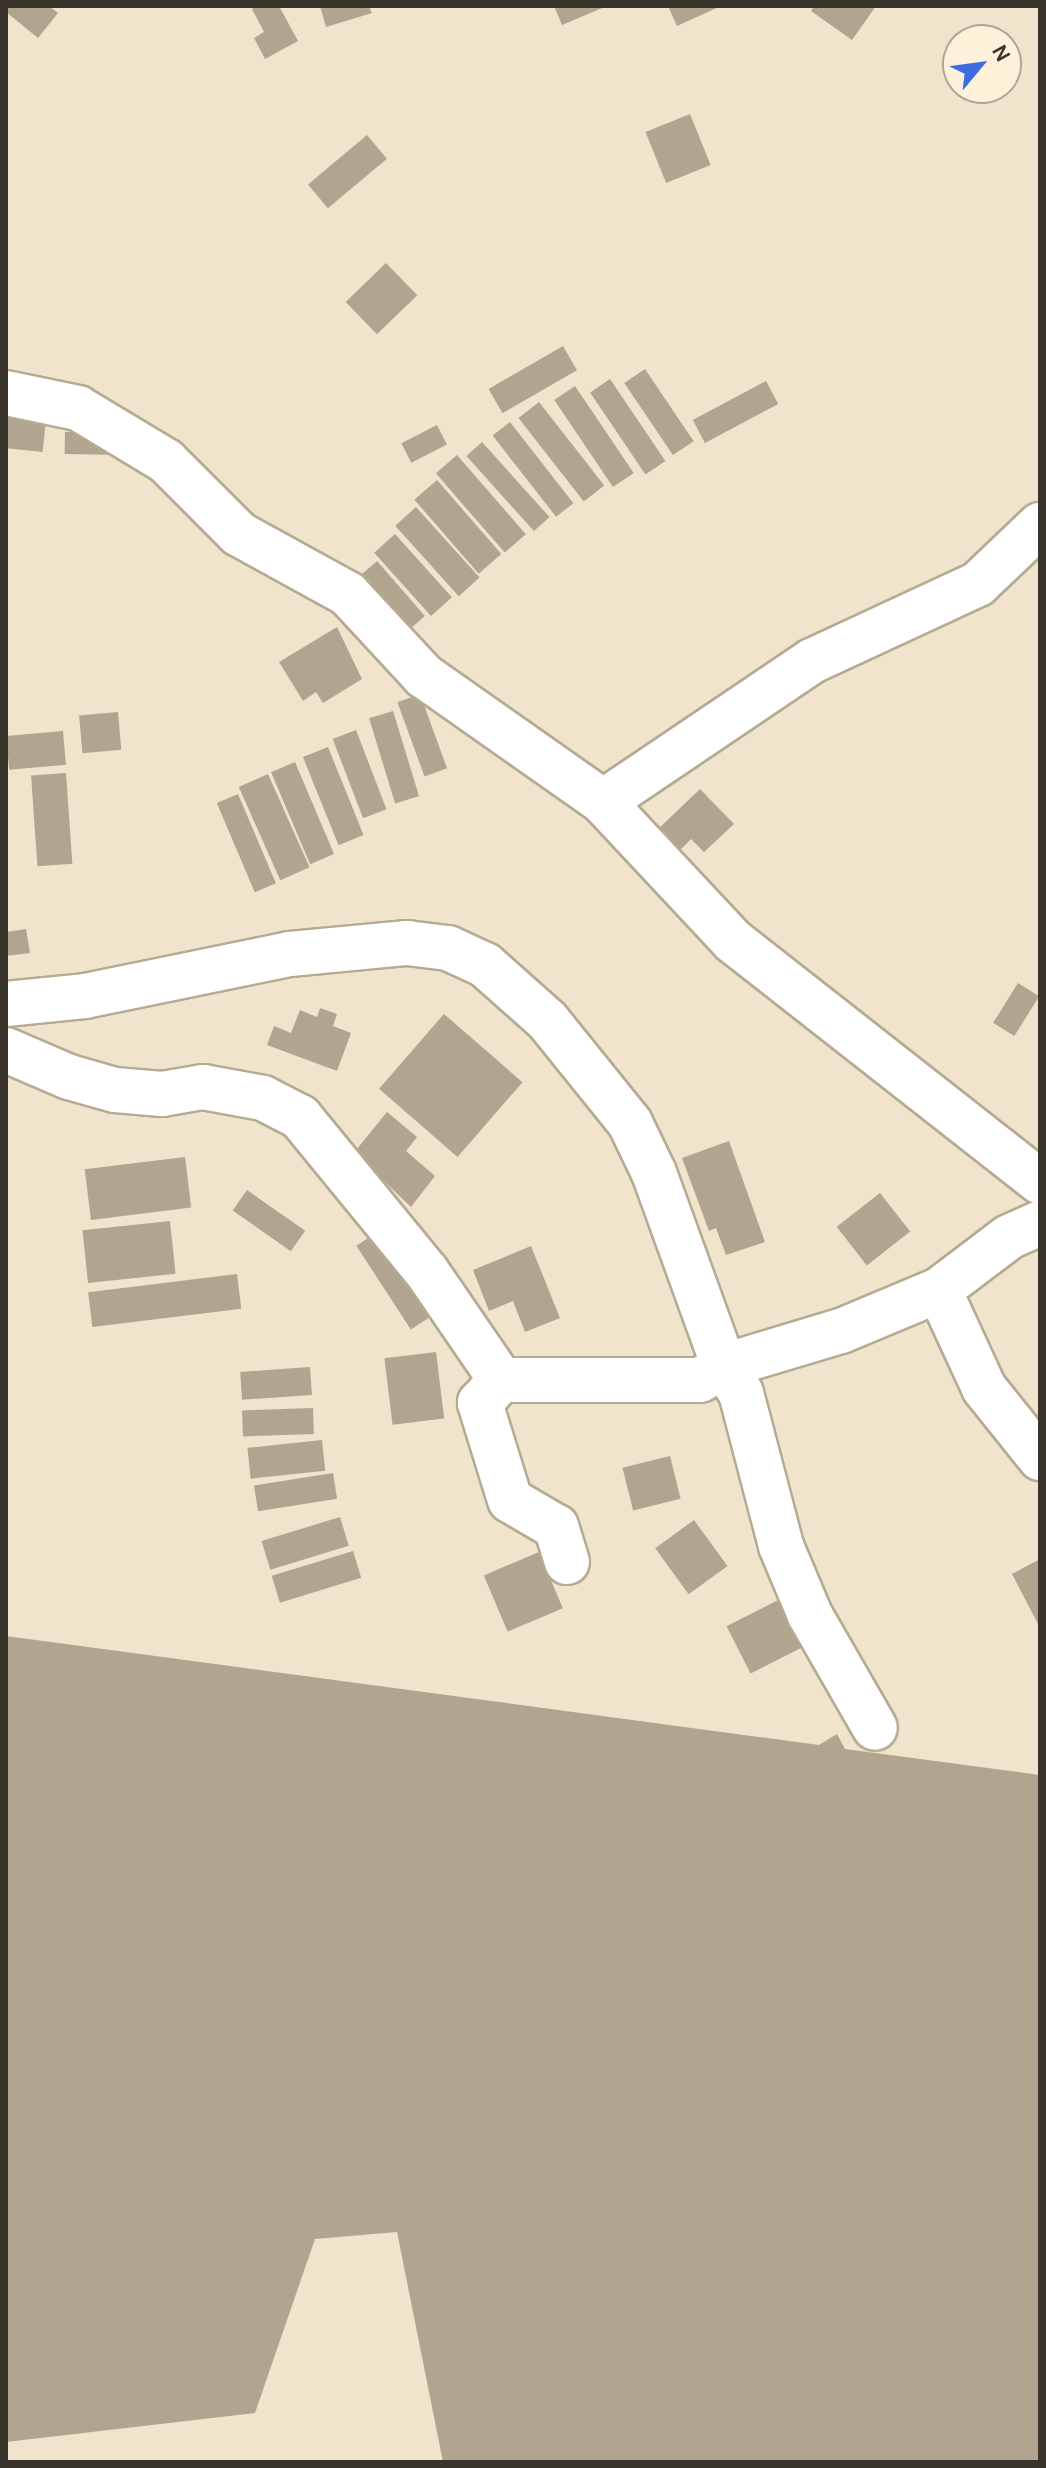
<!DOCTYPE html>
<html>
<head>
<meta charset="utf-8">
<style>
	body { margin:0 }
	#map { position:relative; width:1046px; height:2468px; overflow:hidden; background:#f0e4cc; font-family:Karla,sans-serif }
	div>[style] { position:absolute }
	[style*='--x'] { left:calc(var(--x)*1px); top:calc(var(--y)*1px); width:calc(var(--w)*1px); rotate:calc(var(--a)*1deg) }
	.building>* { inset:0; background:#b1a58f; transform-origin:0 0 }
	.roads { filter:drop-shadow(2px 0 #b6aa93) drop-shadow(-2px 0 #b6aa93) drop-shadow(0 2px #b6aa93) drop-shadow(0 -2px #b6aa93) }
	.minor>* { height:44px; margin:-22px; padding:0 22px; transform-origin:22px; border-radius:22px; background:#fff }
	span { translate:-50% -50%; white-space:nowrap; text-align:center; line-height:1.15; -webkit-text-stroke:8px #fdf1d9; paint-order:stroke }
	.frame { position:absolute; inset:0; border:8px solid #3a352c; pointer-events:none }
	.north { position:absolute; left:942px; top:24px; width:80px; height:80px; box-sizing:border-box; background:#fdf1d9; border:2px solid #afa694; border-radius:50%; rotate:61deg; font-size:22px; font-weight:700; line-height:32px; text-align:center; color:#3a352c }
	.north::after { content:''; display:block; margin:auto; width:28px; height:36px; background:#3c6cdd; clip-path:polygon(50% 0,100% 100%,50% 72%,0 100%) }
</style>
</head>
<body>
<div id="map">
	<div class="building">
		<i style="clip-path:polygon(6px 6px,49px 6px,58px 13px,38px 38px,6px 12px)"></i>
		<i style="clip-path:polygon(257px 6px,279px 6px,298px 41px,265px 59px,254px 38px,264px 32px,252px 9px)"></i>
		<i style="clip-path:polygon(320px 6px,369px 6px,372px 13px,326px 27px)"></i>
		<i style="clip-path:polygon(554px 6px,607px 6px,562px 25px)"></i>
		<i style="clip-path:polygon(668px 6px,721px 6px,677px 26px)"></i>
		<i style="clip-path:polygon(814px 6px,876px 6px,852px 40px,811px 11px)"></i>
		<i style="left:690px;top:114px;width:55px;height:48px;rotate:68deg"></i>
		<i style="left:367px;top:135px;width:31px;height:77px;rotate:50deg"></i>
		<i style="left:386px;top:263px;width:45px;height:56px;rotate:46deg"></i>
		<i style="left:563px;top:346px;width:28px;height:86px;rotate:60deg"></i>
		<i style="left:645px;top:369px;width:87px;height:25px;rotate:56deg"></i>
		<i style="left:610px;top:379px;width:99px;height:24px;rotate:56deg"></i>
		<i style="left:766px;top:381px;width:26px;height:83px;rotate:62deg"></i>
		<i style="left:575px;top:386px;width:105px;height:25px;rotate:56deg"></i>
		<i style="left:539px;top:402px;width:106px;height:26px;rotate:52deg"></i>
		<i style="left:6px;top:408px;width:41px;height:40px;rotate:6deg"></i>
		<i style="left:510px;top:422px;width:103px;height:22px;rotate:52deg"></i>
		<i style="left:437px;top:425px;width:22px;height:40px;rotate:63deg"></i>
		<i style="left:65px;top:432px;width:43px;height:22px;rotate:1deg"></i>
		<i style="left:482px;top:442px;width:101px;height:21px;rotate:48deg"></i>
		<i style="left:457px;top:455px;width:105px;height:28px;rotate:49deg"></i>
		<i style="left:437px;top:480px;width:98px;height:30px;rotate:49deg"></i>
		<i style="left:416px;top:507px;width:95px;height:28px;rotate:48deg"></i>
		<i style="left:395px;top:534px;width:85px;height:28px;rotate:48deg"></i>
		<i style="left:377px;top:561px;width:73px;height:27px;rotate:49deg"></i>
		<i style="clip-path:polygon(337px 627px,362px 679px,323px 703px,316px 692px,303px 701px,279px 662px)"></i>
		<i style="left:420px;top:694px;width:79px;height:24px;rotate:70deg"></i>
		<i style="left:393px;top:711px;width:89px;height:25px;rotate:73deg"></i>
		<i style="left:118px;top:712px;width:38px;height:39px;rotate:85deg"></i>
		<i style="left:356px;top:730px;width:85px;height:25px;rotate:69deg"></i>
		<i style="left:63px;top:731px;width:34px;height:57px;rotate:85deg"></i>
		<i style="left:328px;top:747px;width:95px;height:27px;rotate:68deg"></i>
		<i style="left:295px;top:762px;width:100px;height:26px;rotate:67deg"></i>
		<i style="left:66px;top:773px;width:91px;height:35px;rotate:86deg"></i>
		<i style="left:268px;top:774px;width:102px;height:32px;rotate:66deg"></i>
		<i style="clip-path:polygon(700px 789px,734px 824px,704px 852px,691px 839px,676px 854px,654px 833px)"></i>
		<i style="left:238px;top:794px;width:97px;height:23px;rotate:67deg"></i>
		<i style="clip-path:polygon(26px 929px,30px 953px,6px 956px,6px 932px)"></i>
		<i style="left:1018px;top:983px;width:25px;height:47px;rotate:32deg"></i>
		<i style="clip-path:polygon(320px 1008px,337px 1014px,333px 1026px,351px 1033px,337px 1071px,267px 1045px,274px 1026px,291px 1033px,300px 1010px,317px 1017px)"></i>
		<i style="left:444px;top:1014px;width:104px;height:99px;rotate:41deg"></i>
		<i style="clip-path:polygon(387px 1112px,417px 1137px,406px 1151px,435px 1176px,411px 1207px,385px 1182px,380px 1188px,352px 1155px)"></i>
		<i style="clip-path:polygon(729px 1141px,765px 1242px,726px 1255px,716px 1228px,709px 1231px,682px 1158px)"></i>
		<i style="left:185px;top:1157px;width:51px;height:101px;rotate:83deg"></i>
		<i style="left:247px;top:1190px;width:71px;height:25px;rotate:35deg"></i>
		<i style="left:880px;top:1193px;width:49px;height:55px;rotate:52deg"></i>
		<i style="left:170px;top:1221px;width:53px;height:88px;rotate:84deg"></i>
		<i style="left:379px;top:1231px;width:100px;height:27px;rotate:57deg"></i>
		<i style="clip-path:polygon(531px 1246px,560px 1318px,525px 1332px,513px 1301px,489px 1311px,473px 1270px)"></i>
		<i style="left:237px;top:1274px;width:35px;height:150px;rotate:83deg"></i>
		<i style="left:436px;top:1352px;width:67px;height:52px;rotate:83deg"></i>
		<i style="left:310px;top:1367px;width:28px;height:70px;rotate:86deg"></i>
		<i style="left:313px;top:1408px;width:26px;height:71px;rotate:88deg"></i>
		<i style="left:322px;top:1440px;width:31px;height:75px;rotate:84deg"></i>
		<i style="left:670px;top:1456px;width:44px;height:49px;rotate:76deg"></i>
		<i style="left:333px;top:1473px;width:26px;height:80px;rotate:81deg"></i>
		<i style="left:340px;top:1517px;width:30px;height:82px;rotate:73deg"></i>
		<i style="left:694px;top:1520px;width:57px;height:48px;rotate:54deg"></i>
		<i style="left:353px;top:1551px;width:28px;height:85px;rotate:73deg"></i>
		<i style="left:539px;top:1552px;width:61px;height:60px;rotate:67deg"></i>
		<i style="clip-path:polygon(1040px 1559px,1040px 1628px,1012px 1574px)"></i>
		<i style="left:788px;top:1595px;width:53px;height:69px;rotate:63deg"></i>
		<i style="clip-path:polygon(6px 1636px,819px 1745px,837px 1734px,845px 1749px,1040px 1775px,1040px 2462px,443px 2462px,397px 2232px,315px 2239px,255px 2413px,6px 2442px)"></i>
	</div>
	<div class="roads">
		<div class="minor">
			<i style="--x:6;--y:393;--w:74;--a:11.8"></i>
			<i style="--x:78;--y:408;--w:103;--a:31.1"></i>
			<i style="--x:166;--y:461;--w:103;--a:45"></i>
			<i style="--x:239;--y:534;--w:124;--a:28.8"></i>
			<i style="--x:348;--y:594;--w:112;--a:47.2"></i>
			<i style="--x:424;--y:676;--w:219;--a:35.1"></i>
			<i style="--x:603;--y:802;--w:190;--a:46.9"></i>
			<i style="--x:733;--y:941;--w:390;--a:38.1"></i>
			<i style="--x:603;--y:802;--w:252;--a:-34"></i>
			<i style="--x:812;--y:661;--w:183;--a:-24.9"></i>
			<i style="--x:978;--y:584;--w:86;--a:-43.6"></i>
			<i style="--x:6;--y:1004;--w:79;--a:-5.8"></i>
			<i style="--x:85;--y:996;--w:209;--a:-11.6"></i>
			<i style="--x:290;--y:954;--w:118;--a:-5.4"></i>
			<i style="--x:407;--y:943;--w:41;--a:7"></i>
			<i style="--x:448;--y:948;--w:41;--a:24.7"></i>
			<i style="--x:485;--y:965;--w:83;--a:41.6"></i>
			<i style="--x:547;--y:1020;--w:132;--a:51.1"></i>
			<i style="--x:630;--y:1123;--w:55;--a:64.4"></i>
			<i style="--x:654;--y:1173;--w:205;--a:70.1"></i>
			<i style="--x:724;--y:1366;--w:122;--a:-16.7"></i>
			<i style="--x:841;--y:1331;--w:106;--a:-22.7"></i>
			<i style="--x:939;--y:1290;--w:88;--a:-37.1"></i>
			<i style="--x:1009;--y:1237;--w:34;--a:-24"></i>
			<i style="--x:6;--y:1050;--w:69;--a:23.2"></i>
			<i style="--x:69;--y:1077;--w:48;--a:15.8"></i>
			<i style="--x:115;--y:1090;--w:47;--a:4.9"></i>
			<i style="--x:162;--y:1094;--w:42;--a:-9.7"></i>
			<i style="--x:203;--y:1087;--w:61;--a:10.4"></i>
			<i style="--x:263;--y:1098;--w:42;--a:27.2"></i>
			<i style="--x:300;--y:1117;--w:200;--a:50.7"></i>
			<i style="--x:427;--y:1272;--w:131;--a:55.6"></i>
			<i style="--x:939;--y:1290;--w:108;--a:65.3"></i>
			<i style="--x:984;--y:1388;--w:90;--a:51.3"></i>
			<i style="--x:567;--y:1562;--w:37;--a:-107"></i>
			<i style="--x:556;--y:1527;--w:53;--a:-149.6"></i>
			<i style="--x:510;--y:1500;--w:102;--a:-107.2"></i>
			<i style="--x:480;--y:1403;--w:31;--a:-48"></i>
			<i style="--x:501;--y:1380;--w:199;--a:0"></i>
			<i style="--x:700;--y:1380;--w:28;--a:-30"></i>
			<i style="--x:724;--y:1366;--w:32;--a:58"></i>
			<i style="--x:741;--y:1393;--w:158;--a:75.3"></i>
			<i style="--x:781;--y:1546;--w:75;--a:67.2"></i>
			<i style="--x:810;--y:1615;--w:130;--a:60.1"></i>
		</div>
	</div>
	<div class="frame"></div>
	<div class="north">N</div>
</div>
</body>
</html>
